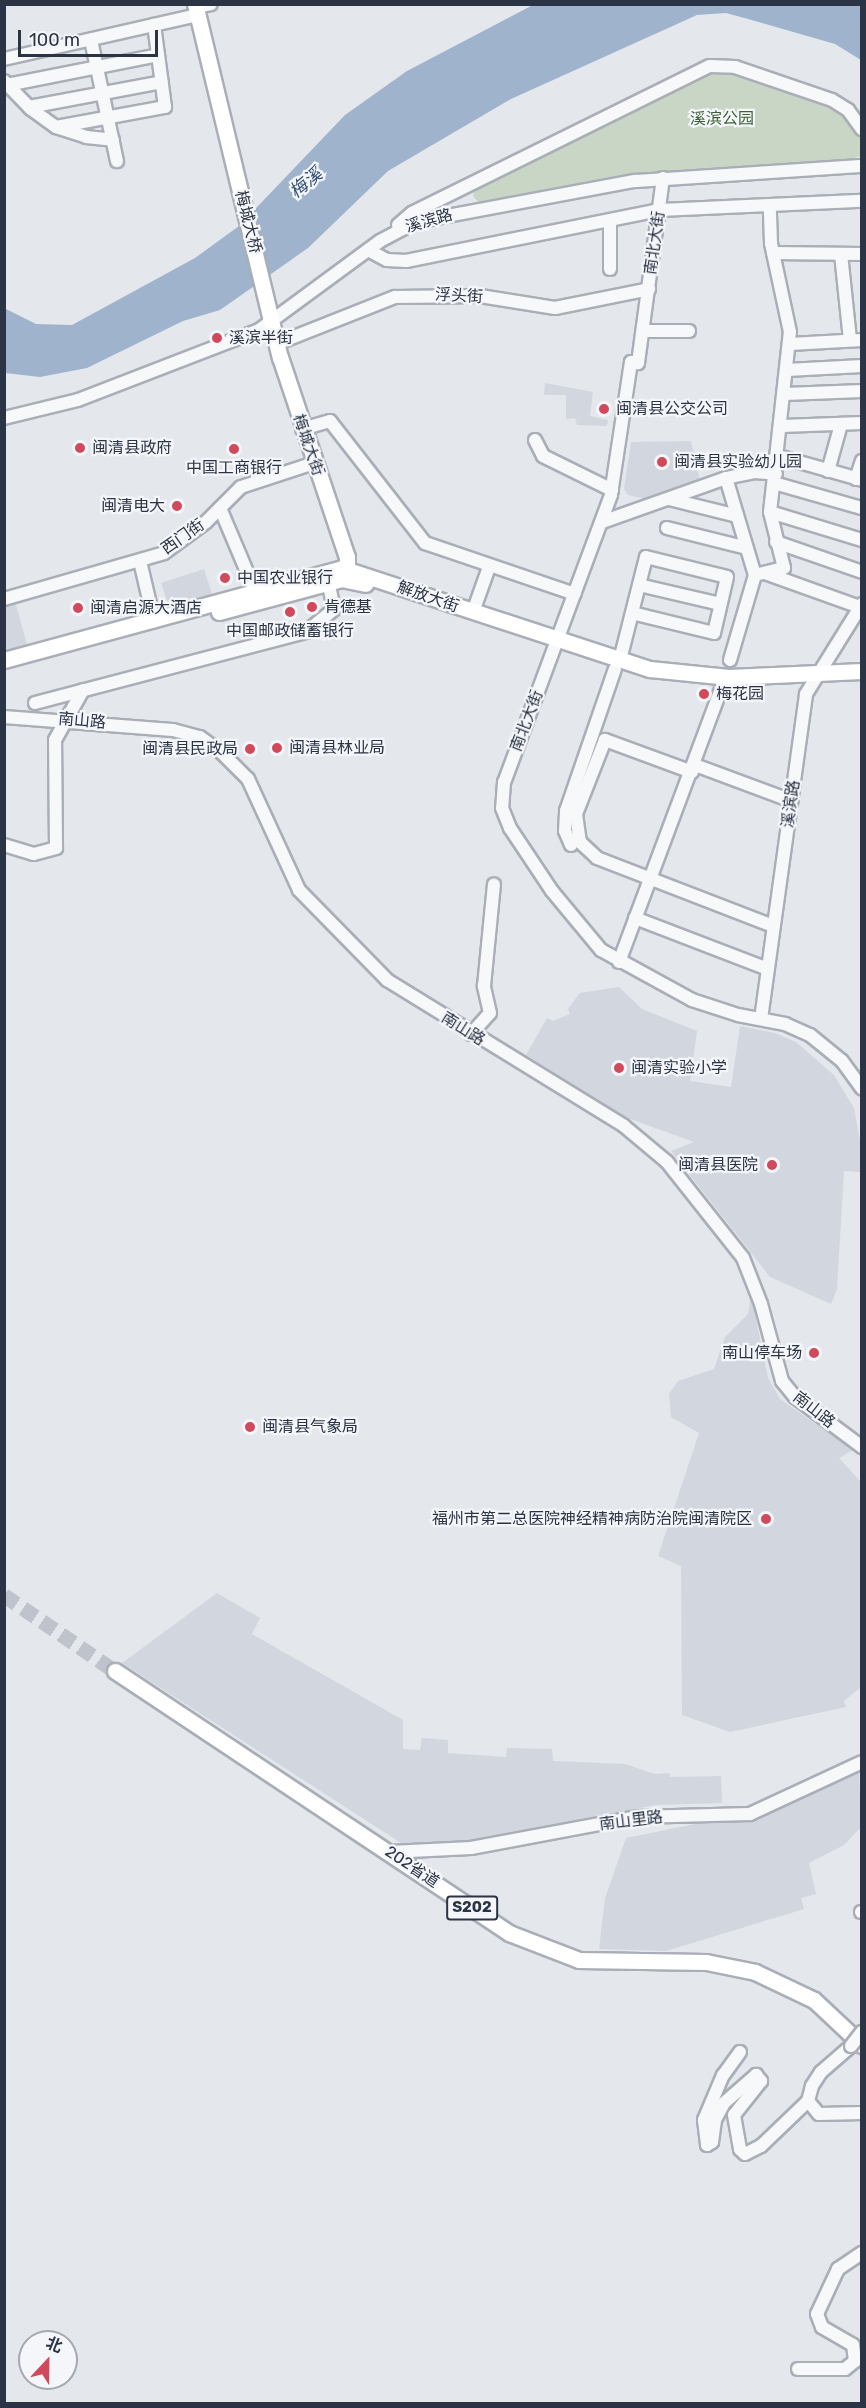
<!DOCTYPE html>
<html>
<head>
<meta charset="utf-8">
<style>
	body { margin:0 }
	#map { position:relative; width:866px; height:2408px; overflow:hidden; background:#e4e7ec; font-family:Rubik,"Noto Sans SC",sans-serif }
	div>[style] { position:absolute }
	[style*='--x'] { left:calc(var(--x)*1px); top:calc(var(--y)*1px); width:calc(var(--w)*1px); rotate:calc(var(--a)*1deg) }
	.built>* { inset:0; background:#d2d6de; transform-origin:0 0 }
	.green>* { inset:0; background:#c9d6c5 }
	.water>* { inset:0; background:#9fb4cc }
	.major-tunnel>* { height:15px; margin-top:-7.5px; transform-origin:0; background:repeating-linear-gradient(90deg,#bfc3cb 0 15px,transparent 0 23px) }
	.roads { filter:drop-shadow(2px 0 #a9aeb7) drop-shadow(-2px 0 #a9aeb7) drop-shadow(0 2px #a9aeb7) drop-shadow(0 -2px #a9aeb7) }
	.minor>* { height:12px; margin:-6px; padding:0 6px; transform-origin:6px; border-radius:6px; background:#f7f8fa }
	.major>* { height:15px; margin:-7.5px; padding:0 7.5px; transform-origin:7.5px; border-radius:7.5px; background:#fff }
	.bridges { filter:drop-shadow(2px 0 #a9aeb7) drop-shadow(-2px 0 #a9aeb7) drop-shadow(0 2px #a9aeb7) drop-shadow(0 -2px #a9aeb7) }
	.minor-bridge>* { height:12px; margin:-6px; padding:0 6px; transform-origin:6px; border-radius:6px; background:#f7f8fa }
	.dots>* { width:16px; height:16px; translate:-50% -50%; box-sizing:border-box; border:3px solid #f4f6f9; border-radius:50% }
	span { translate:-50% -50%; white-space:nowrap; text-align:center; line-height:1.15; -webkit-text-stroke:4.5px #f4f6f9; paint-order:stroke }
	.shield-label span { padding:2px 4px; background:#f4f6f9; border:2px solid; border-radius:4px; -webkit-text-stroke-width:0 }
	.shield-label { font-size:15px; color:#2b3445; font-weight:700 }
	.park-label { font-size:16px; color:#3f6138 }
	.street-label { font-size:16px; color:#2b3445 }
	.poi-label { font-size:16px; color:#2b3445 }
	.left { translate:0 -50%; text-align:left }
	.right { translate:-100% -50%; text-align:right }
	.water-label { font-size:18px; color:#34527a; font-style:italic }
	.frame { position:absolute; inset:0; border:6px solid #2b3445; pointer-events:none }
	.north { position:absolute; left:18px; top:2330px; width:60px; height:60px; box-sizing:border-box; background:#f4f6f9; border:2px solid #a4a8b1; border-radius:50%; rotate:22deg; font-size:16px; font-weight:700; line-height:24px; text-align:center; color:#2b3445 }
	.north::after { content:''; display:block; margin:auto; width:21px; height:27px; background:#d1495b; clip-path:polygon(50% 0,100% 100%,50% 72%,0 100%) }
	.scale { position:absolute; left:18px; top:30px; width:140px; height:27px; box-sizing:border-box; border:3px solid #2b3445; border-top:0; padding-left:8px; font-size:18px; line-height:21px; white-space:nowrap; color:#2b3445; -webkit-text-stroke:4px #f4f6f9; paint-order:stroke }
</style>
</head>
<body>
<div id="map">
	<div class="built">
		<i style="clip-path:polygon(545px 383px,593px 392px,590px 416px,608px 420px,607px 426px,577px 425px,575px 418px,566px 419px,566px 395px,544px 395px)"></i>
		<i style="clip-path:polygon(691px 441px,700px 481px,646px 499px,628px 495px,624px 489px,631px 442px)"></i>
		<i style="left:204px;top:569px;width:29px;height:45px;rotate:72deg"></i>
		<i style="clip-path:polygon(15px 601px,27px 645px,5px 651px,5px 604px)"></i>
		<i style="clip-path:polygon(619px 987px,642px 1009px,697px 1031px,690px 1081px,731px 1087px,740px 1026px,775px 1033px,796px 1042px,834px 1075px,854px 1108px,860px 1141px,860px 1172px,844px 1171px,837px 1289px,831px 1304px,770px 1277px,671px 1151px,694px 1142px,625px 1117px,526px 1055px,547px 1018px,553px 1021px,570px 1014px,568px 1009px,580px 993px)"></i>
		<i style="clip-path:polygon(751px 1294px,768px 1378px,780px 1399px,853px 1450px,839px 1458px,861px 1482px,861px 1687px,844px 1701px,846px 1707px,730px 1732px,682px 1715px,681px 1566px,658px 1556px,699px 1433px,671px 1417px,669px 1394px,678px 1381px,714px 1369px,725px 1337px,748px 1314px)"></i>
		<i style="clip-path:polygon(217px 1593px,260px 1618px,252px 1634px,403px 1720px,403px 1749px,420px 1750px,422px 1738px,448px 1740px,448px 1753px,506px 1757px,507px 1748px,552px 1749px,553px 1761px,625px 1764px,655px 1774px,670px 1773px,670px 1777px,721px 1776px,722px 1803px,656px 1805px,581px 1819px,527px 1835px,445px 1844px,401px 1843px,122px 1663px)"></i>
		<i style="clip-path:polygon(859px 1770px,861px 1827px,844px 1845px,809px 1863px,816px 1894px,801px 1898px,804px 1909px,666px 1951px,599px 1949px,605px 1898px,626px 1838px,700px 1823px,750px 1821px)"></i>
	</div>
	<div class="green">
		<i style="clip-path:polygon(721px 68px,843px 110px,861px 136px,861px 156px,841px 162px,638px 174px,478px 202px,473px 196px,475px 188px,685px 81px)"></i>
	</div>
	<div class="water">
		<i style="clip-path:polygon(533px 5px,861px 5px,861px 60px,835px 44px,748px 19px,726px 13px,697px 15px,511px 99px,388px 171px,308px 248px,220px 310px,183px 321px,87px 368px,40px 377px,5px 373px,4px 308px,36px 324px,72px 325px,195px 258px,239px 226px,345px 115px,407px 71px)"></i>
	</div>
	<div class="major-tunnel">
		<i style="--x:4;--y:1595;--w:135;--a:34.4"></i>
	</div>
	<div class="roads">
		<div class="minor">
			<i style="--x:196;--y:7;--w:15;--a:-11"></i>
			<i style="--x:91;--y:40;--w:124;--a:77.9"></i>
			<i style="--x:4;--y:59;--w:199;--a:-12.8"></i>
			<i style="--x:4;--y:81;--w:39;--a:46"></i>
			<i style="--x:31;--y:109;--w:31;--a:36"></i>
			<i style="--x:56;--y:127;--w:32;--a:18"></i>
			<i style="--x:86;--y:137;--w:27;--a:6"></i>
			<i style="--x:7;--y:85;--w:154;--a:-11.2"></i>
			<i style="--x:29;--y:107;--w:135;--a:-10.6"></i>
			<i style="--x:56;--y:127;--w:111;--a:-10.4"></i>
			<i style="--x:165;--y:107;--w:83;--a:-97.6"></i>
			<i style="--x:663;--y:178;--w:187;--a:97.7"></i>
			<i style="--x:638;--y:363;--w:7;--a:-172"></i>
			<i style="--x:631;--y:362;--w:134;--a:98.6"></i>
			<i style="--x:611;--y:495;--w:306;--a:110.4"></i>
			<i style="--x:504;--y:782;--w:26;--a:94"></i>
			<i style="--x:502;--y:808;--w:22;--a:68"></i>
			<i style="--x:510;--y:828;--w:76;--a:56.3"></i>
			<i style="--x:552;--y:891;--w:77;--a:50.3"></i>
			<i style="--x:601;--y:950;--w:104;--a:28.8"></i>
			<i style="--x:692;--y:1000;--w:48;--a:18.1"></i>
			<i style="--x:738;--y:1015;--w:48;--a:10.8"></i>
			<i style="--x:785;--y:1024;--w:27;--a:24"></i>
			<i style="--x:810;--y:1035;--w:41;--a:39.1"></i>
			<i style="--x:842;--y:1061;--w:34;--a:54"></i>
			<i style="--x:610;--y:220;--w:49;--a:90"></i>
			<i style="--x:398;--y:225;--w:18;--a:-41"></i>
			<i style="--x:412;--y:213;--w:332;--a:-26.3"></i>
			<i style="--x:710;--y:66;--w:25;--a:2"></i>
			<i style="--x:735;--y:67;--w:102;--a:18.8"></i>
			<i style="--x:832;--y:100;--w:19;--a:32"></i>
			<i style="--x:848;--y:110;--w:24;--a:54"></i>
			<i style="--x:368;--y:250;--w:21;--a:28"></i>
			<i style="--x:387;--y:260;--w:19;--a:3"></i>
			<i style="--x:406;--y:261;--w:259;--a:-11.4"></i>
			<i style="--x:660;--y:210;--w:202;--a:-2.6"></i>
			<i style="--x:773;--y:253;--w:89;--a:0.6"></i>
			<i style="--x:841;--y:254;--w:86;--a:84"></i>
			<i style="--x:643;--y:331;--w:46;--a:0"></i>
			<i style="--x:276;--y:344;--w:128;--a:-21.6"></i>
			<i style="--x:395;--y:297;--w:85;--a:-0.7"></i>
			<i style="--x:480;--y:296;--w:76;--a:9.1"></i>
			<i style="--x:555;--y:308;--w:96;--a:-11.4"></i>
			<i style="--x:790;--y:344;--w:72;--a:-3.2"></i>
			<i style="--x:787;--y:370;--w:75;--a:-3.1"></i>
			<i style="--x:785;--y:394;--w:77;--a:-2.2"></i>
			<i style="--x:4;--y:418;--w:76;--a:-13.7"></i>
			<i style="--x:78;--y:400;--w:194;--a:-21.1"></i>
			<i style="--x:259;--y:330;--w:150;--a:-36.3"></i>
			<i style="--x:380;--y:241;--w:40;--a:-28"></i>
			<i style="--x:415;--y:222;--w:224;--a:-10.6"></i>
			<i style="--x:635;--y:181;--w:227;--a:-3.8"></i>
			<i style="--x:782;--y:426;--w:80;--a:-2.1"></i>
			<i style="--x:302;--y:429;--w:29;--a:-16"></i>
			<i style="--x:330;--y:421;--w:155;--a:52.1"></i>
			<i style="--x:425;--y:543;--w:158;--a:18.8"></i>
			<i style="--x:535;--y:440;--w:18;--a:63"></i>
			<i style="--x:543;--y:456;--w:77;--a:26.2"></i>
			<i style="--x:778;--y:456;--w:87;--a:15.9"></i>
			<i style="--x:828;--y:471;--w:49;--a:-74.5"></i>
			<i style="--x:726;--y:478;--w:101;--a:73.4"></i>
			<i style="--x:856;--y:479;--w:19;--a:-72"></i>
			<i style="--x:774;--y:483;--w:91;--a:15.9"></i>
			<i style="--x:669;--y:499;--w:70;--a:14"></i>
			<i style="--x:220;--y:508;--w:90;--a:67.1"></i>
			<i style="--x:770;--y:512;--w:96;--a:16.9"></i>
			<i style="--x:602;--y:522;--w:132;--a:-19.5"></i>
			<i style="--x:726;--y:478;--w:30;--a:-12"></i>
			<i style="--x:755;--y:472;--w:21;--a:5"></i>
			<i style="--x:667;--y:528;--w:82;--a:14"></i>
			<i style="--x:776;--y:542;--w:91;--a:19.2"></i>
			<i style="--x:140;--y:561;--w:62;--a:76.9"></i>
			<i style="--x:765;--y:573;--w:101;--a:19.7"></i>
			<i style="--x:639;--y:585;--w:83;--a:13.2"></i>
			<i style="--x:4;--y:599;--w:166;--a:-16"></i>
			<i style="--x:164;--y:553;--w:52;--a:-36.4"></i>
			<i style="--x:206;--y:522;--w:49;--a:-45"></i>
			<i style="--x:241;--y:487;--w:77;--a:-18.2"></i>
			<i style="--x:473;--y:612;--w:48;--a:-70.4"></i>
			<i style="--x:620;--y:660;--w:106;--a:-75.8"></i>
			<i style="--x:646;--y:557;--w:83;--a:13.9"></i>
			<i style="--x:727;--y:577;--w:57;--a:103.1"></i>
			<i style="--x:714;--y:633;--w:84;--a:-166.3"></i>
			<i style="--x:730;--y:660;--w:89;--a:-73.6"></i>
			<i style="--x:755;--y:575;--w:30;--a:-14"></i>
			<i style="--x:784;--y:568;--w:58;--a:-104"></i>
			<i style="--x:770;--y:512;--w:181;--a:-83.7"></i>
			<i style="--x:790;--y:332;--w:91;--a:-102.1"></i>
			<i style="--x:771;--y:243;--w:38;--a:-92"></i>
			<i style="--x:35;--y:703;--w:280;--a:-14.7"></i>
			<i style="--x:306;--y:632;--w:36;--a:-39"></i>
			<i style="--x:334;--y:609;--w:19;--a:-102"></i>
			<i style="--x:4;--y:717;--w:169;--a:4.4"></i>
			<i style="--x:173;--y:730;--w:28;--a:15"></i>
			<i style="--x:200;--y:737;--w:26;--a:36"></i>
			<i style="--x:221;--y:752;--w:38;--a:45"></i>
			<i style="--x:248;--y:779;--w:122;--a:65.3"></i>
			<i style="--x:299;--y:890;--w:126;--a:45.6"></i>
			<i style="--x:387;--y:980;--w:278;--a:31.6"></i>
			<i style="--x:624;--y:1126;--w:56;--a:39.9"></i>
			<i style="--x:667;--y:1162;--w:122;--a:51.6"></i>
			<i style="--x:743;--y:1258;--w:49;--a:68.6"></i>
			<i style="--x:761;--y:1304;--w:80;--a:74.7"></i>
			<i style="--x:782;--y:1381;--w:21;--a:51"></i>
			<i style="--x:795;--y:1397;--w:84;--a:36.7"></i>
			<i style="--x:695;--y:765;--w:103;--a:20.4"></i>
			<i style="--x:692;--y:772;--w:93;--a:-159.8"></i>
			<i style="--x:605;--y:740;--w:79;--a:111.4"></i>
			<i style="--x:576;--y:814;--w:28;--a:82"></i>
			<i style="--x:580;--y:842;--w:23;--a:43"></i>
			<i style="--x:597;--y:858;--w:189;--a:21.1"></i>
			<i style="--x:4;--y:845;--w:31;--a:17"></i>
			<i style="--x:34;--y:854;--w:23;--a:-15"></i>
			<i style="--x:56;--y:848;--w:108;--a:-90.5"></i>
			<i style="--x:55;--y:740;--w:57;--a:-60.8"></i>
			<i style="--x:571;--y:845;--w:15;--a:-113"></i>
			<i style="--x:565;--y:831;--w:20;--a:-87"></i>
			<i style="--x:566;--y:811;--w:150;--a:-71"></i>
			<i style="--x:635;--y:918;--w:142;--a:21"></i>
			<i style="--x:619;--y:962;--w:295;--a:-69.5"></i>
			<i style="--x:761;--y:1019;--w:328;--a:-82.1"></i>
			<i style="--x:806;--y:694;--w:106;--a:-58.1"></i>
			<i style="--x:471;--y:1034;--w:28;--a:-48"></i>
			<i style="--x:490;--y:1013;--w:28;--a:-103"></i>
			<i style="--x:484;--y:986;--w:102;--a:-84.4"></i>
			<i style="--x:390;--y:1852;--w:81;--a:-2.8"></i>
			<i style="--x:471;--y:1848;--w:168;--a:-10.6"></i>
			<i style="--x:636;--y:1817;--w:114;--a:-1.5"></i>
			<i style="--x:750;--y:1814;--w:123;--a:-24.9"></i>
			<i style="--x:861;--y:1912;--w:1;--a:0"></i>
			<i style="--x:851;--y:2046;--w:40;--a:139"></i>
			<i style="--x:821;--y:2072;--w:17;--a:123"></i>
			<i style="--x:812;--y:2086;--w:16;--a:105"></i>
			<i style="--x:808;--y:2101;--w:17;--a:50"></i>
			<i style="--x:819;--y:2114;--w:43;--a:-1.3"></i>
			<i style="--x:740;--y:2052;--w:29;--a:126"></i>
			<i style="--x:723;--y:2075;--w:49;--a:112.9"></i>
			<i style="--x:704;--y:2120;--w:25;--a:83"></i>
			<i style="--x:707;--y:2145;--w:6;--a:-31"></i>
			<i style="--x:712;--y:2142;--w:22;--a:-82"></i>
			<i style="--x:715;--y:2120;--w:19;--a:-62"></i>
			<i style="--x:724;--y:2103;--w:43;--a:-41.2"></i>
			<i style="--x:756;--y:2075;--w:8;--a:50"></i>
			<i style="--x:761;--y:2081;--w:43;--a:128.5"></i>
			<i style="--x:734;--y:2115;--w:35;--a:80"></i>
			<i style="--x:740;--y:2149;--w:7;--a:45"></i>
			<i style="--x:745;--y:2154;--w:18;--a:-27"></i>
			<i style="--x:761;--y:2146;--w:65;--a:-43.8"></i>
			<i style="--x:798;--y:2369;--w:47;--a:0"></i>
			<i style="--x:845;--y:2369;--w:13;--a:-39"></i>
			<i style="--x:855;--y:2361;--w:16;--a:-97"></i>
			<i style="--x:853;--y:2345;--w:36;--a:-150"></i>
			<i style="--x:822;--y:2327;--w:14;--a:-111"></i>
			<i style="--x:817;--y:2314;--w:50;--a:-65"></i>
			<i style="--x:838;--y:2269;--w:29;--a:-34"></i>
		</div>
		<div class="major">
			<i style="--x:195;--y:4;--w:363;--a:76.5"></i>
			<i style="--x:280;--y:357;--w:211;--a:71.5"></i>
			<i style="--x:347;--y:557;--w:20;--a:90"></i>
			<i style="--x:219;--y:612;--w:126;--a:-15.1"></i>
			<i style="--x:341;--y:579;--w:25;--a:11"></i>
			<i style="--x:4;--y:660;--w:350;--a:-15.2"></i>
			<i style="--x:342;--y:568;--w:324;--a:18.2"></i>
			<i style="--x:650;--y:669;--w:79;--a:5.8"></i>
			<i style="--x:729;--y:677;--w:133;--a:-2.6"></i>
			<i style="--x:115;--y:1671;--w:473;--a:33.6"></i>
			<i style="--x:509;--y:1933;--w:75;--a:21.1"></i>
			<i style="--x:579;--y:1960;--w:127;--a:0.9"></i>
			<i style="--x:706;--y:1962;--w:50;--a:11.5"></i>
			<i style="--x:755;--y:1972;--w:65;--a:25.4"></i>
			<i style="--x:814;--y:2000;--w:66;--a:43.2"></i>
		</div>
	</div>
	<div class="bridges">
		<div class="minor-bridge">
			<i style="--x:851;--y:2046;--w:18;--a:-52"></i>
		</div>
	</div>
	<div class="dots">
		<i style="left:217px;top:338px;background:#d1495b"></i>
		<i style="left:604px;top:409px;background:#d1495b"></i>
		<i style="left:80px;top:448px;background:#d1495b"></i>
		<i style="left:234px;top:449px;background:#d1495b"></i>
		<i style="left:662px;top:462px;background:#d1495b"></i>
		<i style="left:177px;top:506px;background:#d1495b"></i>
		<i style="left:225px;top:578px;background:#d1495b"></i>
		<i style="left:312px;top:607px;background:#d1495b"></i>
		<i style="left:78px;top:608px;background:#d1495b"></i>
		<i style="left:290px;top:612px;background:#d1495b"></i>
		<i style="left:704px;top:694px;background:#d1495b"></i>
		<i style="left:277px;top:748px;background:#d1495b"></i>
		<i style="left:250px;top:749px;background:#d1495b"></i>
		<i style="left:619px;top:1068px;background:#d1495b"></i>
		<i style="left:772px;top:1165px;background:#d1495b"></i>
		<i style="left:814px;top:1353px;background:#d1495b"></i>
		<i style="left:250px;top:1427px;background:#d1495b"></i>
		<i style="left:766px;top:1519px;background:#d1495b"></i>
	</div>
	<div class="shield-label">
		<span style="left:472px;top:1908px">S202</span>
	</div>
	<div class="park-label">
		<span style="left:722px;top:119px">溪滨公园</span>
	</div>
	<div class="street-label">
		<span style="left:429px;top:221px;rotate:-16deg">溪滨路</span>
		<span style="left:248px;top:222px;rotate:76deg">梅城大桥</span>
		<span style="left:655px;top:243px;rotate:-82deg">南北大街</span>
		<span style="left:459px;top:296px;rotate:3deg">浮头街</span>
		<span style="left:308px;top:445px;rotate:71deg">梅城大街</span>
		<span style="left:183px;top:537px;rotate:-35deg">西门街</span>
		<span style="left:428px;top:597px;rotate:19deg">解放大街</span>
		<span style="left:82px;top:721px;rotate:5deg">南山路</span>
		<span style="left:527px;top:721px;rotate:-69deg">南北大街</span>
		<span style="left:791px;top:804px;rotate:-82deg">溪滨路</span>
		<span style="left:463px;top:1029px;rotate:32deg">南山路</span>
		<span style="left:814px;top:1410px;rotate:38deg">南山路</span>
		<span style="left:631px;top:1821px;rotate:-7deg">南山里路</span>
		<span style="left:412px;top:1867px;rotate:34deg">202省道</span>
	</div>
	<div class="poi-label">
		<span class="left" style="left:229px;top:338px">溪滨半街</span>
		<span class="left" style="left:616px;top:409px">闽清县公交公司</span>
		<span class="left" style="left:92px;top:448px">闽清县政府</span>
		<span class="left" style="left:674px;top:462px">闽清县实验幼儿园</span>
		<span style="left:234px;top:468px">中国工商银行</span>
		<span class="right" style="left:165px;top:506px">闽清电大</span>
		<span class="left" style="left:237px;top:578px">中国农业银行</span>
		<span class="left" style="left:324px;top:607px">肯德基</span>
		<span class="left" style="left:90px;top:608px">闽清启源大酒店</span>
		<span style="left:290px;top:631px">中国邮政储蓄银行</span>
		<span class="left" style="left:716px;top:694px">梅花园</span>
		<span class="left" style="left:289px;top:748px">闽清县林业局</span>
		<span class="right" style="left:238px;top:749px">闽清县民政局</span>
		<span class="left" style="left:631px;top:1068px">闽清实验小学</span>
		<span class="right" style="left:758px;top:1165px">闽清县医院</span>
		<span class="right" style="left:802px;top:1353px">南山停车场</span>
		<span class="left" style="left:262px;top:1427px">闽清县气象局</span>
		<span class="right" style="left:752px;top:1519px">福州市第二总医院神经精神病防治院闽清院区</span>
	</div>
	<div class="water-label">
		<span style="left:306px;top:183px;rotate:-39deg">梅溪</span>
	</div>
	<div class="frame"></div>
	<div class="north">北</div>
	<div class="scale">100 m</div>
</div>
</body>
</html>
